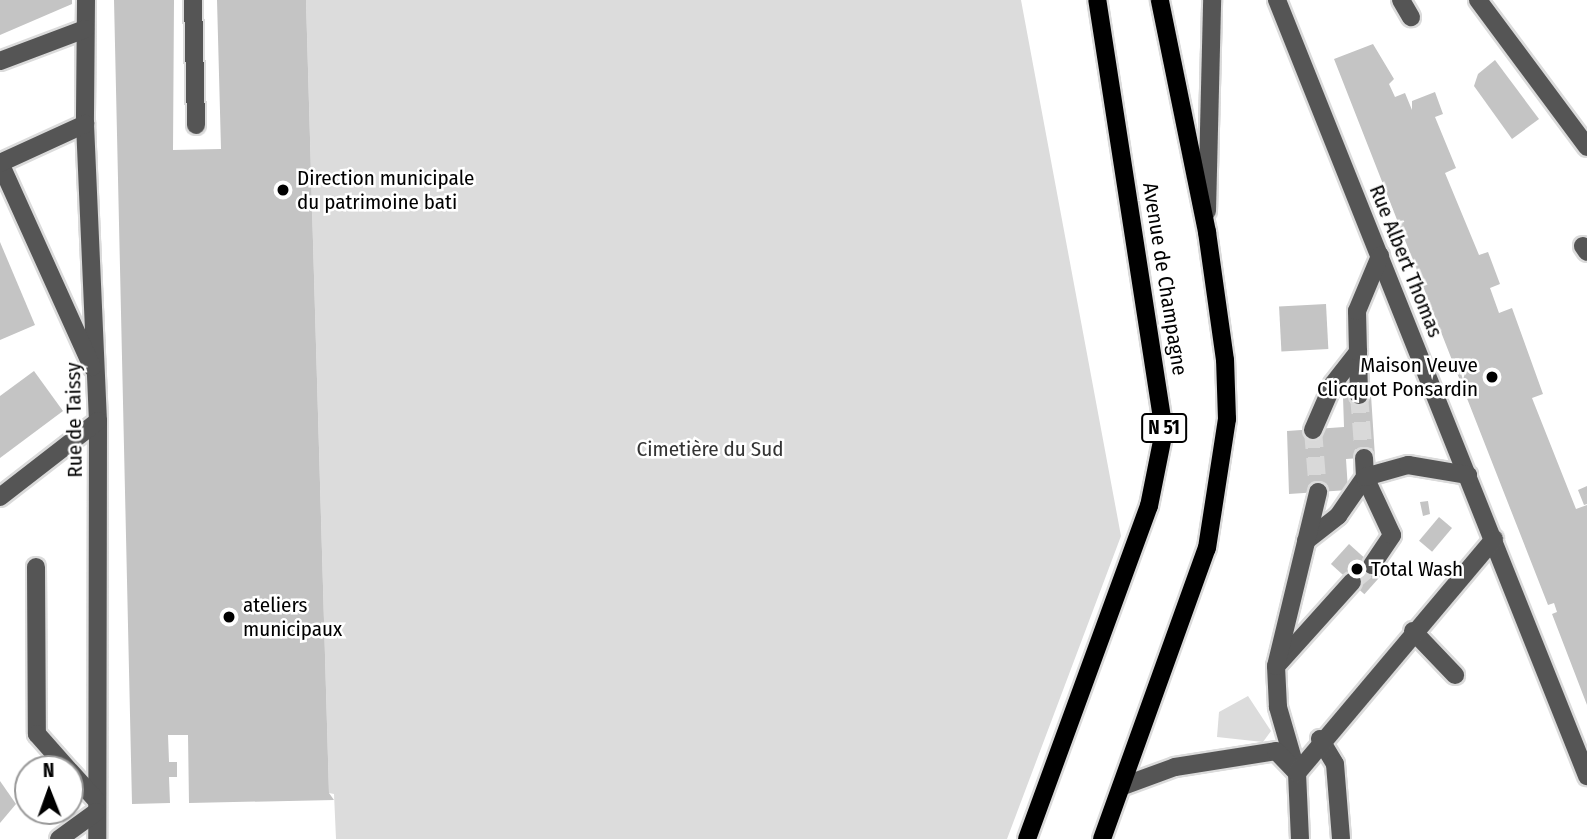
<!DOCTYPE html>
<html>
<head>
<meta charset="utf-8">
<style>
	body { margin:0 }
	#map { position:relative; width:1587px; height:839px; overflow:hidden; background:#fff; font-family:"Fira Sans Condensed",sans-serif }
	div>[style] { position:absolute }
	[style*='--x'] { left:calc(var(--x)*1px); top:calc(var(--y)*1px); width:calc(var(--w)*1px); rotate:calc(var(--a)*1deg) }
	.green>* { inset:0; background:#dcdcdc }
	.building>* { inset:0; background:#c4c4c4; transform-origin:0 0 }
	.minor-tunnel>* { height:18px; margin-top:-9px; transform-origin:0; background:repeating-linear-gradient(90deg,#d9d9d9 0 18px,transparent 0 27px) }
	.roads { filter:drop-shadow(2px 0 #dbdbdb) drop-shadow(-2px 0 #dbdbdb) drop-shadow(0 2px #dbdbdb) drop-shadow(0 -2px #dbdbdb) }
	.minor>* { height:18px; margin:-9px; padding:0 9px; transform-origin:9px; border-radius:9px; background:#555 }
	.major>* { height:18px; margin:-9px; padding:0 9px; transform-origin:9px; border-radius:9px; background:#000 }
	.dots>* { width:19px; height:19px; translate:-50% -50%; box-sizing:border-box; border:4px solid #fff; border-radius:50% }
	span { translate:-50% -50%; white-space:nowrap; text-align:center; line-height:1.15; -webkit-text-stroke:5px #fff; paint-order:stroke }
	.shield-label span { padding:2px 5px; background:#fff; border:2px solid; border-radius:5px; -webkit-text-stroke-width:0 }
	.shield-label { font-size:19px; color:#000; font-weight:700 }
	.poi-label { font-size:21px; color:#000 }
	.left { translate:0 -50%; text-align:left }
	.right { translate:-100% -50%; text-align:right }
	.street-label { font-size:21px; color:#000 }
	.park-label { font-size:21px; color:#333 }
	.north { position:absolute; left:14px; top:755px; width:70px; height:70px; box-sizing:border-box; background:#fff; border:2px solid #999; border-radius:50%; rotate:359deg; font-size:19px; font-weight:700; line-height:28px; text-align:center; color:#000 }
	.north::after { content:''; display:block; margin:auto; width:24px; height:32px; background:#000; clip-path:polygon(50% 0,100% 100%,50% 72%,0 100%) }
</style>
</head>
<body>
<div id="map">
	<div class="green">
		<i style="clip-path:polygon(306px 0,1021px 0,1121px 536px,1007px 839px,336px 839px,334px 794px,329px 793px)"></i>
		<i style="clip-path:polygon(1248px 696px,1271px 731px,1263px 742px,1217px 737px,1219px 712px)"></i>
	</div>
	<div class="building">
		<i style="clip-path:polygon(0 0,72px 0,72px 4px,0 35px)"></i>
		<i style="clip-path:polygon(114px 0,174px 0,173px 150px,221px 149px,217px 0,306px 0,329px 793px,334px 800px,189px 803px,188px 735px,168px 735px,169px 762px,177px 762px,177px 777px,169px 777px,170px 803px,132px 804px)"></i>
		<i style="clip-path:polygon(1373px 44px,1394px 79px,1389px 84px,1395px 97px,1405px 93px,1412px 110px,1412px 101px,1435px 92px,1443px 114px,1435px 117px,1456px 168px,1445px 173px,1479px 255px,1488px 252px,1500px 284px,1490px 288px,1499px 313px,1512px 308px,1543px 394px,1532px 398px,1576px 509px,1587px 505px,1587px 705px,1552px 614px,1557px 612px,1554px 603px,1548px 605px,1334px 59px)"></i>
		<i style="clip-path:polygon(1495px 60px,1539px 119px,1512px 139px,1474px 86px,1478px 74px)"></i>
		<i style="clip-path:polygon(0 242px,35px 325px,0 340px)"></i>
		<i style="left:1326px;top:304px;width:45px;height:47px;rotate:87deg"></i>
		<i style="clip-path:polygon(34px 371px,63px 411px,0 458px,0 396px)"></i>
		<i style="clip-path:polygon(1371px 395px,1375px 457px,1346px 459px,1348px 490px,1289px 494px,1287px 431px,1344px 427px,1343px 397px)"></i>
		<i style="clip-path:polygon(1587px 486px,1587px 504px,1584px 505px,1578px 490px)"></i>
		<i style="clip-path:polygon(1428px 501px,1430px 514px,1423px 516px,1420px 502px)"></i>
		<i style="left:1439px;top:517px;width:17px;height:31px;rotate:40deg"></i>
		<i style="left:1349px;top:544px;width:45px;height:27px;rotate:42deg"></i>
		<i style="clip-path:polygon(0 781px,16px 804px,0 823px)"></i>
	</div>
	<div class="minor-tunnel">
		<i style="--x:1359;--y:395;--w:63;--a:85.5"></i>
		<i style="--x:1313;--y:430;--w:62;--a:85.4"></i>
		<i style="--x:1352;--y:582;--w:26;--a:-40"></i>
	</div>
	<div class="roads">
		<div class="minor">
			<i style="--x:86;--y:0;--w:124;--a:90.5"></i>
			<i style="--x:85;--y:124;--w:297;--a:87.5"></i>
			<i style="--x:98;--y:421;--w:418;--a:90.1"></i>
			<i style="--x:193;--y:0;--w:125;--a:88.6"></i>
			<i style="--x:1277;--y:0;--w:836;--a:68.22"></i>
			<i style="--x:1401;--y:0;--w:20;--a:60"></i>
			<i style="--x:1478;--y:0;--w:183;--a:53.4"></i>
			<i style="--x:0;--y:61;--w:91;--a:-20.6"></i>
			<i style="--x:0;--y:163;--w:224;--a:65.7"></i>
			<i style="--x:0;--y:163;--w:94;--a:-24.6"></i>
			<i style="--x:1207;--y:211;--w:211;--a:-88.6"></i>
			<i style="--x:1583;--y:246;--w:7;--a:56"></i>
			<i style="--x:1358;--y:352;--w:43;--a:88.7"></i>
			<i style="--x:1313;--y:430;--w:50;--a:-66.5"></i>
			<i style="--x:1333;--y:384;--w:41;--a:-52"></i>
			<i style="--x:1358;--y:352;--w:41;--a:-91.4"></i>
			<i style="--x:1357;--y:311;--w:60;--a:-67.3"></i>
			<i style="--x:0;--y:497;--w:124;--a:-37.8"></i>
			<i style="--x:1306;--y:541;--w:41;--a:-38"></i>
			<i style="--x:1338;--y:516;--w:47;--a:-55.3"></i>
			<i style="--x:1365;--y:477;--w:19;--a:-93"></i>
			<i style="--x:1372;--y:565;--w:36;--a:-56"></i>
			<i style="--x:1392;--y:535;--w:64;--a:-115"></i>
			<i style="--x:1365;--y:477;--w:45;--a:-15.6"></i>
			<i style="--x:1408;--y:465;--w:61;--a:9.5"></i>
			<i style="--x:36;--y:567;--w:167;--a:89.7"></i>
			<i style="--x:37;--y:734;--w:47;--a:48.5"></i>
			<i style="--x:1413;--y:631;--w:61;--a:46.3"></i>
			<i style="--x:1279;--y:663;--w:109;--a:-48"></i>
			<i style="--x:1320;--y:739;--w:29;--a:59"></i>
			<i style="--x:1335;--y:764;--w:75;--a:85.4"></i>
			<i style="--x:70;--y:771;--w:39;--a:48"></i>
			<i style="--x:1297;--y:773;--w:69;--a:-106.1"></i>
			<i style="--x:1278;--y:707;--w:41;--a:-92.8"></i>
			<i style="--x:1276;--y:666;--w:179;--a:-76.4"></i>
			<i style="--x:1123;--y:786;--w:55;--a:-20.1"></i>
			<i style="--x:1175;--y:767;--w:102;--a:-9"></i>
			<i style="--x:1276;--y:751;--w:28;--a:46"></i>
			<i style="--x:59;--y:839;--w:46;--a:-36.1"></i>
			<i style="--x:1300;--y:839;--w:66;--a:-92.6"></i>
			<i style="--x:1297;--y:773;--w:306;--a:-49.9"></i>
		</div>
		<div class="major">
			<i style="--x:1027;--y:839;--w:355;--a:-69.9"></i>
			<i style="--x:1149;--y:506;--w:76;--a:-78.7"></i>
			<i style="--x:1164;--y:431;--w:436;--a:-98.8"></i>
			<i style="--x:1102;--y:839;--w:309;--a:-70.2"></i>
			<i style="--x:1207;--y:548;--w:131;--a:-81.2"></i>
			<i style="--x:1227;--y:419;--w:59;--a:-91.9"></i>
			<i style="--x:1225;--y:360;--w:129;--a:-98"></i>
			<i style="--x:1207;--y:232;--w:237;--a:-101.5"></i>
		</div>
	</div>
	<div class="dots">
		<i style="left:283px;top:190px;background:#000"></i>
		<i style="left:1492px;top:377px;background:#000"></i>
		<i style="left:1357px;top:569px;background:#000"></i>
		<i style="left:229px;top:617px;background:#000"></i>
	</div>
	<div class="shield-label">
		<span style="left:1164px;top:428px">N 51</span>
	</div>
	<div class="poi-label">
		<span class="left" style="left:297px;top:190px">Direction municipale<br>du patrimoine bati</span>
		<span class="right" style="left:1478px;top:377px">Maison Veuve<br>Clicquot Ponsardin</span>
		<span class="left" style="left:1371px;top:569px">Total Wash</span>
		<span class="left" style="left:243px;top:617px">ateliers<br>municipaux</span>
	</div>
	<div class="street-label">
		<span style="left:1406px;top:261px;rotate:68deg">Rue Albert Thomas</span>
		<span style="left:1165px;top:279px;rotate:81deg">Avenue de Champagne</span>
		<span style="left:74px;top:420px;rotate:-91deg">Rue de Taissy</span>
	</div>
	<div class="park-label">
		<span style="left:710px;top:449px">Cimetière du Sud</span>
	</div>
	<div class="north">N</div>
</div>
</body>
</html>
